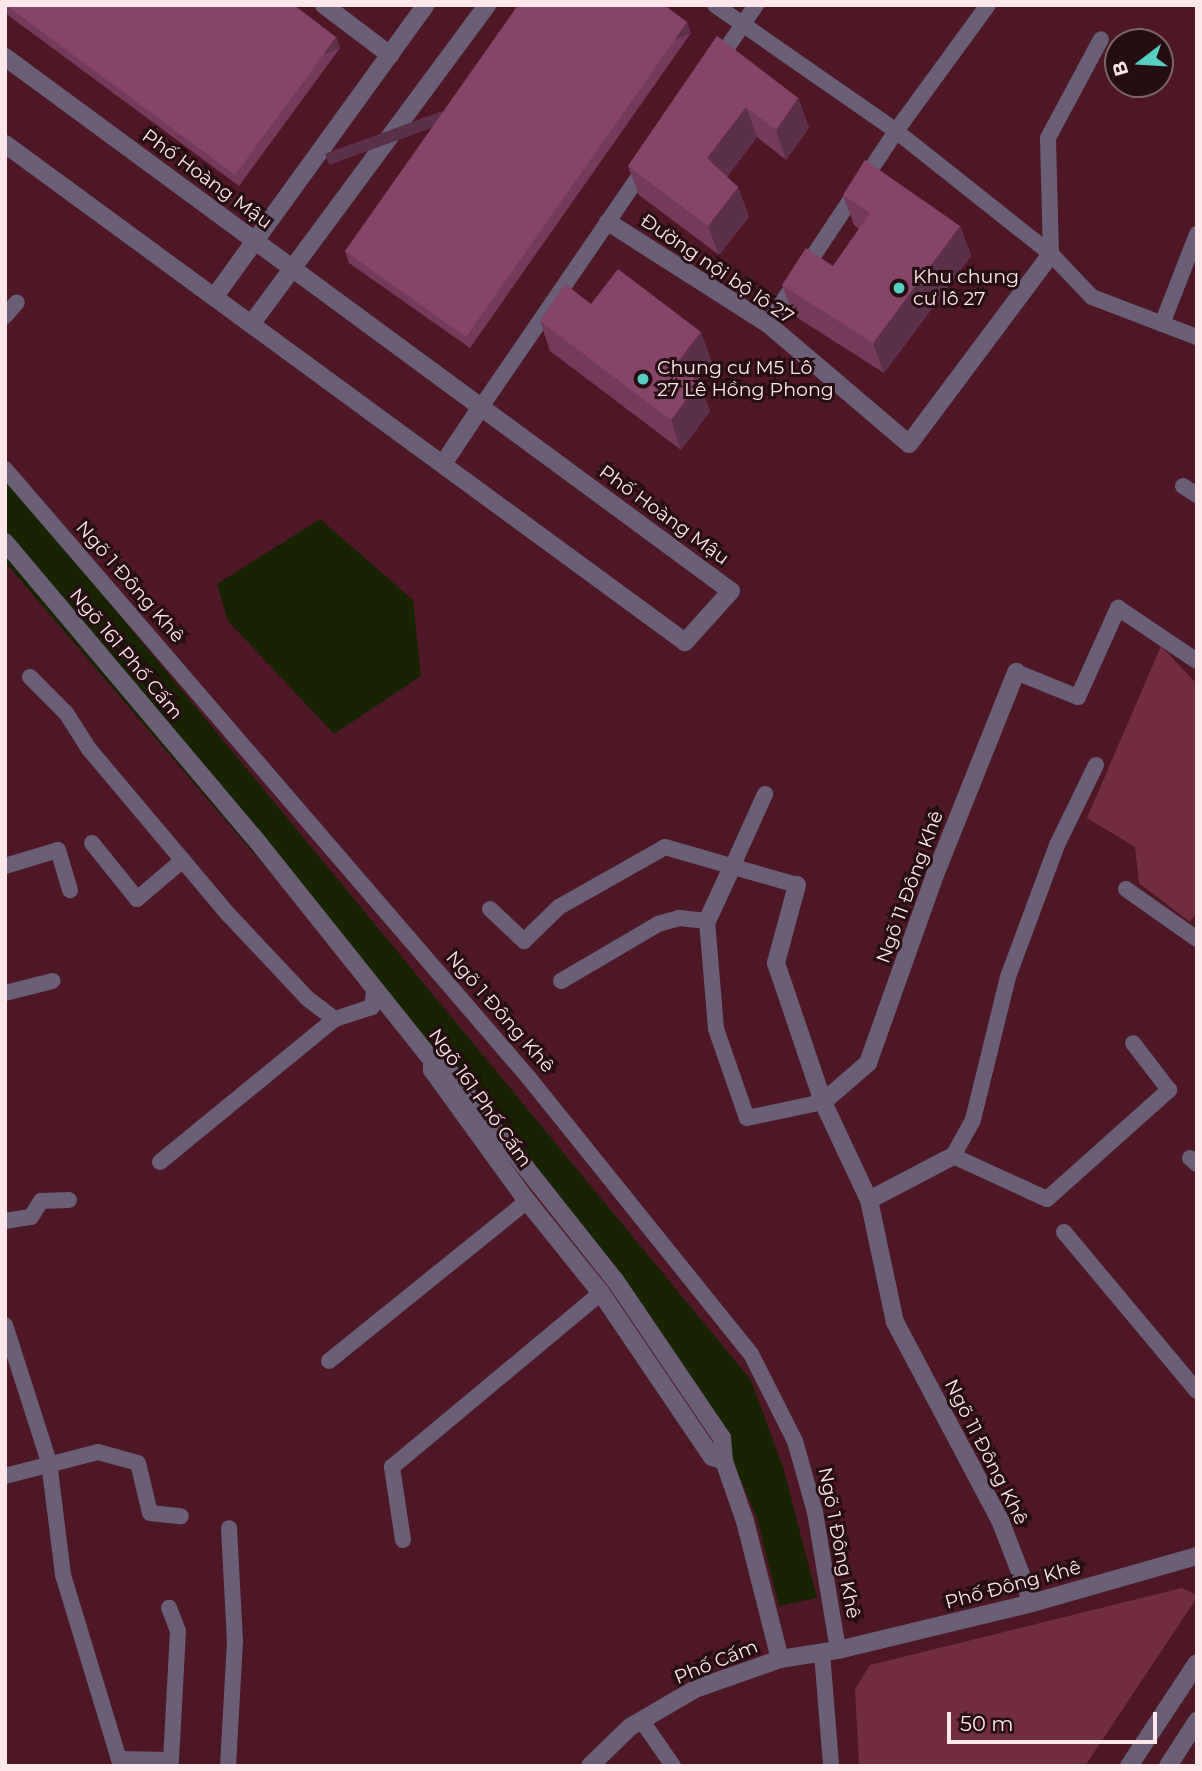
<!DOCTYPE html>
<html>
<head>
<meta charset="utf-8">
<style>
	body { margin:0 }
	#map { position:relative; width:1202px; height:1771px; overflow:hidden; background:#4e1726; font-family:Montserrat,sans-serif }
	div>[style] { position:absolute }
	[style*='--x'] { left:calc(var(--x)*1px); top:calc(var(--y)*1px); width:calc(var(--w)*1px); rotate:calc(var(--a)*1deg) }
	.green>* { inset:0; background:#712e3f }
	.water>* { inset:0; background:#172301 }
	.service>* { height:16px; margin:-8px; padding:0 8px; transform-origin:8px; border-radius:8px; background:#6a5f76 }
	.minor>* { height:18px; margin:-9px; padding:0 9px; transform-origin:9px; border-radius:9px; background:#6a5f76 }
	.tertiary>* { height:18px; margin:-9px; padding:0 9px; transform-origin:9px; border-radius:9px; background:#6a5f76 }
	.wall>* { inset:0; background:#723b5a }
	.shaded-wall>* { inset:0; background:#5d304a; transform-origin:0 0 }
	.building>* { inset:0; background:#854569 }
	.dots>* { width:19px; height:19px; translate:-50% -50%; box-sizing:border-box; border:4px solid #250d12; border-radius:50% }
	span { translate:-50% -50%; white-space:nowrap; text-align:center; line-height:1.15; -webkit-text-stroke:6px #250d12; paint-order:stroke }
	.street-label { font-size:19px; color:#fee7eb }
	.poi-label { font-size:19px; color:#fee7eb }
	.left { translate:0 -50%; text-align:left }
	.frame { position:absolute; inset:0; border:7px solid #fee7eb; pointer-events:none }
	.north { position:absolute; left:1104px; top:28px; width:70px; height:70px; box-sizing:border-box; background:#250d12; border:2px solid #7c6469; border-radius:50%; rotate:253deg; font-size:19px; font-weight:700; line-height:28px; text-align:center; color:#fee7eb }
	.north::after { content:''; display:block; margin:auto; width:24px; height:32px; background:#56cec3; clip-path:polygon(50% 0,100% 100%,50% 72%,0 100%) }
	.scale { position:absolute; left:947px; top:1712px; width:210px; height:32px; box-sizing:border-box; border:4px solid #fee7eb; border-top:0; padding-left:9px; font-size:21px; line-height:24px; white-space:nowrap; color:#fee7eb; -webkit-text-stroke:5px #250d12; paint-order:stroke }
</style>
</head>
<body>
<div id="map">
	<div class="green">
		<i style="clip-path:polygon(1161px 646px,1197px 684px,1197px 912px,1190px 922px,1139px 883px,1135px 847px,1087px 818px)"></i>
		<i style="clip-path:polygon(1182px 1588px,1196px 1595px,1194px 1602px,1085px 1766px,859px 1766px,855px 1689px,870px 1665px)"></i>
	</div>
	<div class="water">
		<i style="clip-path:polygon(5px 476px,751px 1380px,784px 1470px,817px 1598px,779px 1606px,757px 1518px,725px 1444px,692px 1386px,358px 975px,5px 562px)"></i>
		<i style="clip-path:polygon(320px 519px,413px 600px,421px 676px,334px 734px,228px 621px,217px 584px)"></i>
	</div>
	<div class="service">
		<i style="--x:715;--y:5;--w:221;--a:34.8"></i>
		<i style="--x:896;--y:131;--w:198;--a:38.4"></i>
		<i style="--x:1051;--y:254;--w:59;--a:46.4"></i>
		<i style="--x:1092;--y:297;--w:112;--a:20.9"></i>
		<i style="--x:718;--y:61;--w:68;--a:-55.8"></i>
		<i style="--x:1051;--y:254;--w:116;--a:-91.5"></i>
		<i style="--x:1048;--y:138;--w:112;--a:-61.8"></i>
		<i style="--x:5;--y:316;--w:18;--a:-49"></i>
		<i style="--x:768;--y:324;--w:232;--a:-56.4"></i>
		<i style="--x:896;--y:131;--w:156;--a:-53.9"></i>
		<i style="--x:1162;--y:324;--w:97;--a:-68.7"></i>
		<i style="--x:481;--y:407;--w:292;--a:-55.6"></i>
		<i style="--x:5;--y:469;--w:803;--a:49.29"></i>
		<i style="--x:529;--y:1078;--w:354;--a:51.2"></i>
		<i style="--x:751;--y:1354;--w:97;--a:63.2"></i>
		<i style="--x:795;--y:1441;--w:74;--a:74.3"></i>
		<i style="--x:815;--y:1512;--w:140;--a:80.5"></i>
		<i style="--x:1183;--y:486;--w:17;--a:33"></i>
		<i style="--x:1016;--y:672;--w:67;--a:22"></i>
		<i style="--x:1078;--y:697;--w:98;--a:-65.8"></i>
		<i style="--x:1118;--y:608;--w:95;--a:33.9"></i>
		<i style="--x:30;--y:677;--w:51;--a:45"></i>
		<i style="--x:66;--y:713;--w:43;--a:57.4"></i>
		<i style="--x:89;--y:749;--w:217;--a:49.9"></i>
		<i style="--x:229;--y:915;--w:115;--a:46.8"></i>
		<i style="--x:308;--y:999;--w:34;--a:37"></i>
		<i style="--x:335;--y:1019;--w:39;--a:-18"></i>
		<i style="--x:372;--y:1007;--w:17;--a:-83"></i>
		<i style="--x:1096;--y:765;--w:89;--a:116"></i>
		<i style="--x:1057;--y:845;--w:141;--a:110.4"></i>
		<i style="--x:1008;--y:977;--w:147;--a:103.8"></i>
		<i style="--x:973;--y:1120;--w:41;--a:119.1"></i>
		<i style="--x:953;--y:1156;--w:103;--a:24.6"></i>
		<i style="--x:1047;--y:1199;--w:164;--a:-41.8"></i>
		<i style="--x:1169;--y:1090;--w:59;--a:-127.5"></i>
		<i style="--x:92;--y:843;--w:72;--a:51.2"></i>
		<i style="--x:137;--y:899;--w:60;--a:-40.3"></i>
		<i style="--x:733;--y:865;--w:78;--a:-65.7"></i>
		<i style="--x:5;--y:866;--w:55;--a:-16.8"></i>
		<i style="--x:58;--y:850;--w:42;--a:73.3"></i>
		<i style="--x:1126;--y:889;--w:87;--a:35.2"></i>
		<i style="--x:490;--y:909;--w:47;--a:43.3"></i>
		<i style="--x:524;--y:941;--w:49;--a:-44.2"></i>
		<i style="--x:559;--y:907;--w:122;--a:-29.5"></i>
		<i style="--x:665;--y:847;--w:137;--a:16.1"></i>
		<i style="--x:561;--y:981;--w:113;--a:-30.4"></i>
		<i style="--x:658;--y:924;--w:22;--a:-16"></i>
		<i style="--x:679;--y:918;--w:28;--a:6"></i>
		<i style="--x:707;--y:921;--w:108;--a:85.2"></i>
		<i style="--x:716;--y:1029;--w:94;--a:70.8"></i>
		<i style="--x:747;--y:1118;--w:78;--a:-11.9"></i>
		<i style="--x:5;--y:993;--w:49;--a:-14.3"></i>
		<i style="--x:1190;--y:1158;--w:9;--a:41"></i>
		<i style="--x:160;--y:1162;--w:226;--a:-39.3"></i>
		<i style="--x:5;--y:1221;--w:26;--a:-9"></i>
		<i style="--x:31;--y:1217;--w:19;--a:-58"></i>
		<i style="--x:41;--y:1201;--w:28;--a:-2"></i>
		<i style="--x:1064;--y:1232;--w:207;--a:50.1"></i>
		<i style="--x:5;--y:1325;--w:144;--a:72.2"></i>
		<i style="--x:49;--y:1462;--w:114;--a:82.9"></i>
		<i style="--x:63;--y:1575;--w:192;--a:73.1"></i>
		<i style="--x:119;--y:1759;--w:52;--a:1.1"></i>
		<i style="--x:171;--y:1760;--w:129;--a:-86.9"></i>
		<i style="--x:178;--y:1631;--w:25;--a:-111"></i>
		<i style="--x:329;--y:1361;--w:255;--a:-38.9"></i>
		<i style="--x:5;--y:1476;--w:96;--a:-14.5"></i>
		<i style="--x:98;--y:1452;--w:41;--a:15.4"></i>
		<i style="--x:138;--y:1463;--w:51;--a:76.5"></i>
		<i style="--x:150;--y:1513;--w:31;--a:6"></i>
		<i style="--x:403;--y:1540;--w:74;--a:-98.6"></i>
		<i style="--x:392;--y:1467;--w:272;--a:-39.8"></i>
		<i style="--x:822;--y:1653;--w:113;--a:85.4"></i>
		<i style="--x:642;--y:1721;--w:55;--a:55.4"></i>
		<i style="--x:228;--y:1766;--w:124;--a:-86.8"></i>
		<i style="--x:235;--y:1642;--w:114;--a:-93"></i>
	</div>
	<div class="minor">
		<i style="--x:324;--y:5;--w:83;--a:37.1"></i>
		<i style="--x:608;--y:222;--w:190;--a:32.5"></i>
		<i style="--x:768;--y:324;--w:185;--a:40.4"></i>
		<i style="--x:909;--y:444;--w:237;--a:-53.2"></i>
		<i style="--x:215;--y:296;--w:359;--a:-54.1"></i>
		<i style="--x:252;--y:323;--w:395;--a:-53.5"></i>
		<i style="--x:5;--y:542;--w:385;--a:49.9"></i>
		<i style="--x:253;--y:836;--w:287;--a:51.4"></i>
		<i style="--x:432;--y:1060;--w:10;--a:90"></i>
		<i style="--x:432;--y:1070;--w:162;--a:54.1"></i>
		<i style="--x:527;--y:1201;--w:118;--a:51.2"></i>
		<i style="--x:601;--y:1293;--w:198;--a:55.9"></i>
		<i style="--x:712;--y:1457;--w:13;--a:18"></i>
		<i style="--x:724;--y:1461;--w:64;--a:70.7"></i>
		<i style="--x:745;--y:1521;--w:142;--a:75.8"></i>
		<i style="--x:797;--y:885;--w:81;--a:105.1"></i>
		<i style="--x:776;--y:963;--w:147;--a:71.3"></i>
		<i style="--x:823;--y:1102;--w:108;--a:64.9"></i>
		<i style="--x:869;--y:1200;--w:125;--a:78"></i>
		<i style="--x:895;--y:1322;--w:224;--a:62.1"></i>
		<i style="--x:1000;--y:1520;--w:89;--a:68.9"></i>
		<i style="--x:707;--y:921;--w:62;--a:-65.1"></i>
		<i style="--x:432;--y:1060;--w:10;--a:11"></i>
		<i style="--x:442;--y:1062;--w:278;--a:51.6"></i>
		<i style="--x:615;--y:1280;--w:191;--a:55.9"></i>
		<i style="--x:722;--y:1438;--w:23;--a:85"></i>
		<i style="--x:823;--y:1102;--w:60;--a:-40.9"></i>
		<i style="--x:868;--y:1063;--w:200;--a:-70.4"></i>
		<i style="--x:935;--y:875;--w:219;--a:-68.2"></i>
		<i style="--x:869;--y:1200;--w:95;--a:-27.6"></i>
		<i style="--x:590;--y:1766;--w:56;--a:-44.3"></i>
		<i style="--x:630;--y:1727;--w:75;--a:-30.3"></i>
		<i style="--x:695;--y:1689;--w:90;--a:-19.4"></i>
		<i style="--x:780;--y:1659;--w:59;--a:-8.8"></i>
		<i style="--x:838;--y:1650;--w:200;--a:-13.6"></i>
		<i style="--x:1032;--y:1603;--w:172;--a:-15.9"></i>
	</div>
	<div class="tertiary">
		<i style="--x:5;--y:57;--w:901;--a:36.34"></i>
		<i style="--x:731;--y:591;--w:69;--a:132"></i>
		<i style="--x:685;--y:642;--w:843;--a:-143.78"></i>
		<i style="--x:443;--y:464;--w:69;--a:-56.3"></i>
		<i style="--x:1129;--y:1766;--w:123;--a:-56.6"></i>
		<i style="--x:1168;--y:1766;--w:54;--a:-57.2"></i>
	</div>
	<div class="wall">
		<i style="clip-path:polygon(5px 5px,336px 37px,340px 48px,239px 186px,5px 13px)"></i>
		<i style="clip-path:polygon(687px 22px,691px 33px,470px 348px,349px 263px,345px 251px)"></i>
		<i style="clip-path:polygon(717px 36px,798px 98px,809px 128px,786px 160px,757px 137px,727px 177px,738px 187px,749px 217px,719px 255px,639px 195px,628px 166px)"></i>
		<i style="clip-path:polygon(843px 195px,960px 226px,971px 256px,884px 373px,793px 315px,782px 285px,833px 266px,859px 229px,854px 225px)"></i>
		<i style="clip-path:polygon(591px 304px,712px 362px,697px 380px,710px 411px,681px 450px,550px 351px,540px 321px)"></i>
	</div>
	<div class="shaded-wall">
		<i style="left:687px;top:22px;width:12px;height:385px;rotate:70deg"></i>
		<i style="left:336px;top:37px;width:12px;height:171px;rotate:70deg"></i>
		<i style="clip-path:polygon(798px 98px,809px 128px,786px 160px,776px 130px)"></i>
		<i style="clip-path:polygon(746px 107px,757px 137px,718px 188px,707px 158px)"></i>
		<i style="clip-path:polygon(738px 187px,749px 217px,719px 255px,708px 226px)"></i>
		<i style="clip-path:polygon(960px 226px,971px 256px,884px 373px,873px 343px)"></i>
		<i style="clip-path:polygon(701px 332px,712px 362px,687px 394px,676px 364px)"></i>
		<i style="clip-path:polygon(699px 382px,710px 411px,681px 450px,671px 420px)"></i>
	</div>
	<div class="building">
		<i style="clip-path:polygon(6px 5px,294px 5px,336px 37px,235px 175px)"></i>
		<i style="clip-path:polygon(518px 5px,664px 5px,687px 22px,466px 337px,345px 251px)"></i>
		<i style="clip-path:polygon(717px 36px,798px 98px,776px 130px,746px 107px,707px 158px,738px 187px,708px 226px,628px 166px)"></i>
		<i style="clip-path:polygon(865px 160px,960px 226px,873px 343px,782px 285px,806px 248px,833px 266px,870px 213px,843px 195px)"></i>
		<i style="clip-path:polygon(618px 269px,701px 332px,676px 364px,699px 382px,671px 420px,540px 321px,565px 284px,591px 304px)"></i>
	</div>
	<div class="dots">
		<i style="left:899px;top:288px;background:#56cec3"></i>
		<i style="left:643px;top:379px;background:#56cec3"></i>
	</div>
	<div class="street-label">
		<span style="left:207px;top:179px;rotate:36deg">Phố Hoàng Mậu</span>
		<span style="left:717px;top:269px;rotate:34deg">Đường nội bộ lô 27</span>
		<span style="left:664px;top:515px;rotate:36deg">Phố Hoàng Mậu</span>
		<span style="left:130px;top:582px;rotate:49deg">Ngõ 1 Đông Khê</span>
		<span style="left:126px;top:654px;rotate:50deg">Ngõ 161 Phố Cấm</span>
		<span style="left:910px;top:887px;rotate:-70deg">Ngõ 11 Đông Khê</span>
		<span style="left:500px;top:1012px;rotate:49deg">Ngõ 1 Đông Khê</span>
		<span style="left:480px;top:1098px;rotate:55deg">Ngõ 161 Phố Cấm</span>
		<span style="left:986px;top:1452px;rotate:63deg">Ngõ 11 Đông Khê</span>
		<span style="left:839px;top:1543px;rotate:79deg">Ngõ 1 Đông Khê</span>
		<span style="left:1013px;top:1585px;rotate:-15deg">Phố Đông Khê</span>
		<span style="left:716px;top:1662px;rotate:-22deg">Phố Cấm</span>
	</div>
	<div class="poi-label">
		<span class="left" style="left:913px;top:288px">Khu chung<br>cư lô 27</span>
		<span class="left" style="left:657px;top:379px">Chung cư M5 Lô<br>27 Lê Hồng Phong</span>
	</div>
	<div class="frame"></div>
	<div class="north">B</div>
	<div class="scale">50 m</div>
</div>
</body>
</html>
